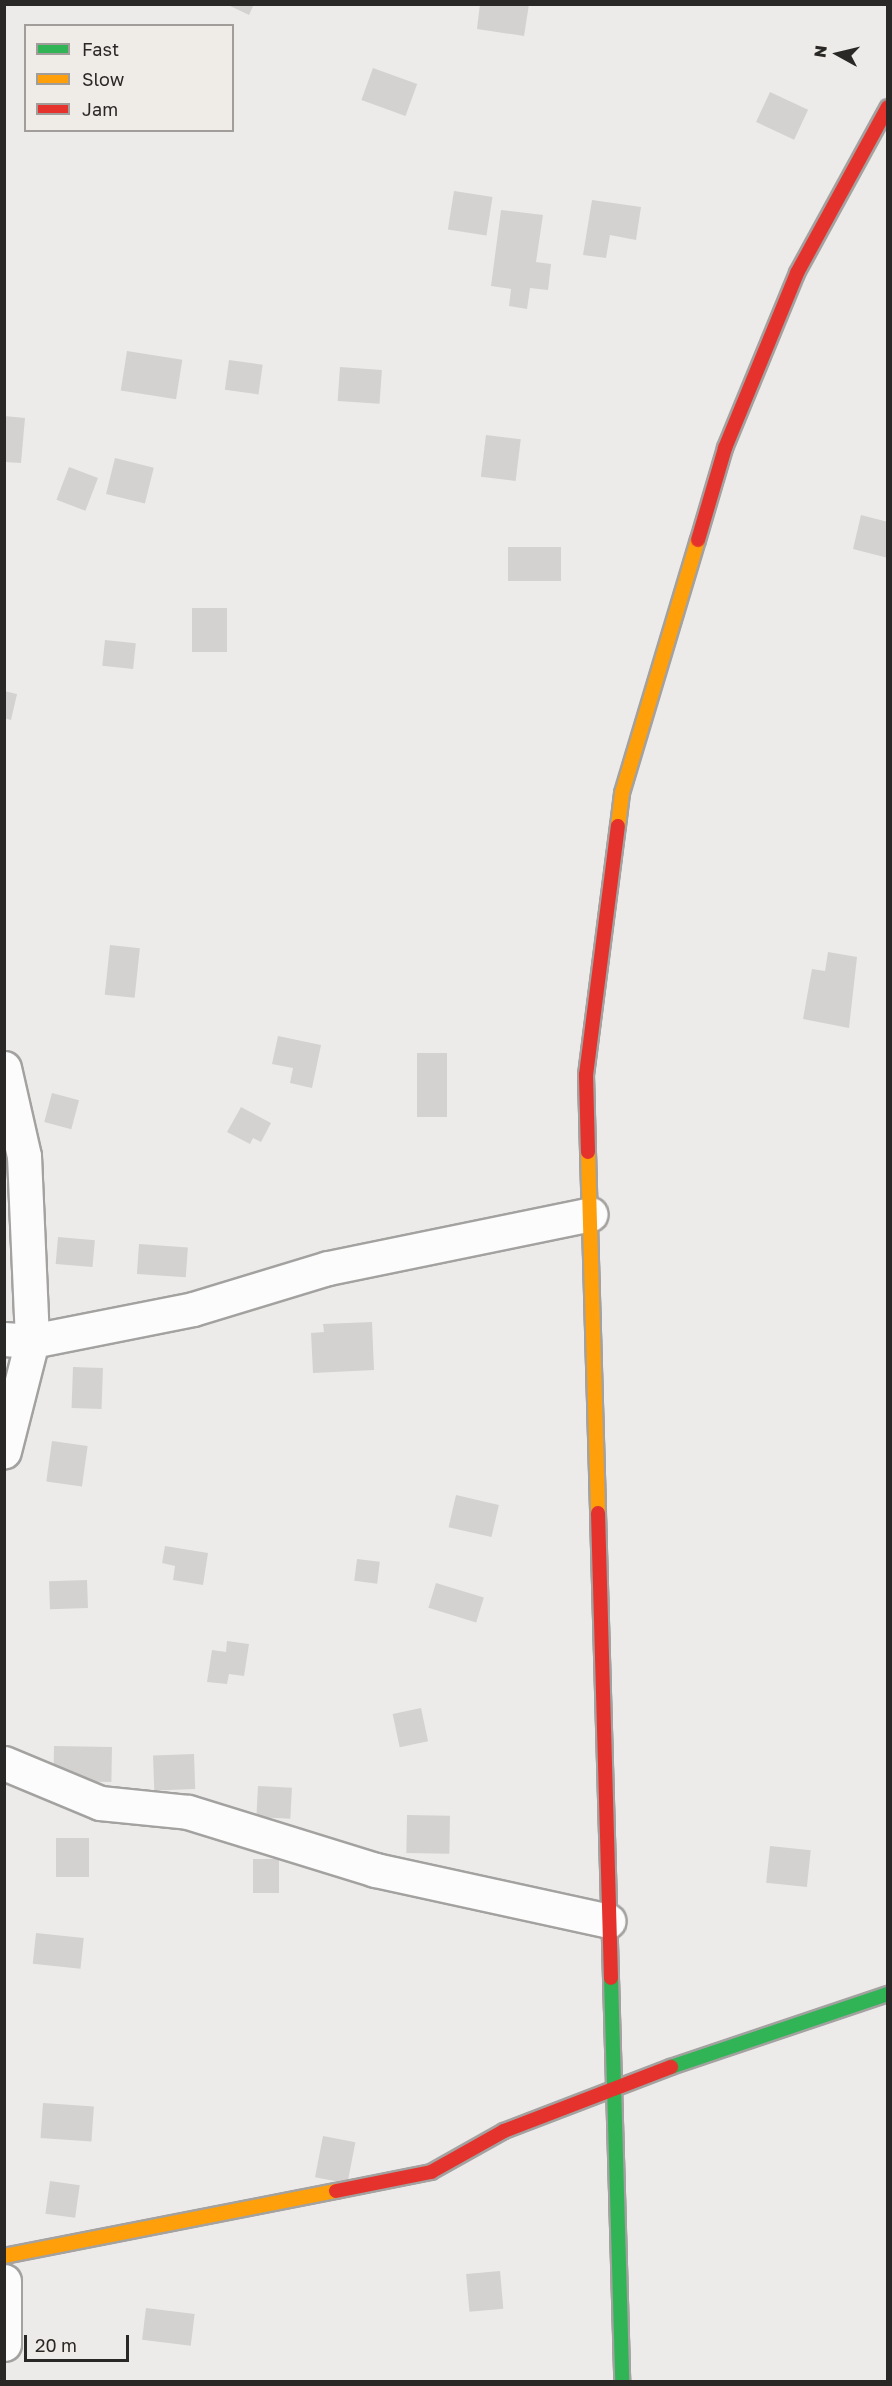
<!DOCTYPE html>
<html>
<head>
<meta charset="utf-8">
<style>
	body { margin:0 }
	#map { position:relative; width:892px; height:2386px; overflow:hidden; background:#edebe9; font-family:"Golos Text",sans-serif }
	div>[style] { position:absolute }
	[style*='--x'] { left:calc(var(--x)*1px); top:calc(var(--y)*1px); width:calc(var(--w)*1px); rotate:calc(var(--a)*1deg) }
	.building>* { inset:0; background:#d3d2d1; transform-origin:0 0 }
	.roads { filter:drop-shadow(2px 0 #a3a2a0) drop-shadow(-2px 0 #a3a2a0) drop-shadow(0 2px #a3a2a0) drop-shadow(0 -2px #a3a2a0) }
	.street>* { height:33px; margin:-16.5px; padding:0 16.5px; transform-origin:16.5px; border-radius:16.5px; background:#fcfcfc }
	.fast>* { height:14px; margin:-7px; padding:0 7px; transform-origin:7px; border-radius:7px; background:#30b455 }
	.slow>* { height:14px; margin:-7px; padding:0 7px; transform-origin:7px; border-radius:7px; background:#ff9f0a }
	.jam>* { height:14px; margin:-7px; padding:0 7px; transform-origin:7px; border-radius:7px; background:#e5322d }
	span { translate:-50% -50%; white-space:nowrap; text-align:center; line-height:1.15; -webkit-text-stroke:6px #efebe7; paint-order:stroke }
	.frame { position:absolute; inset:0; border:6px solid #2a2827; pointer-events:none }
	.legend { position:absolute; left:24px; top:24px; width:210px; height:108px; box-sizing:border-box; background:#efebe7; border:2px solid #a09d9a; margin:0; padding:8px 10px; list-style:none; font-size:18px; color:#2a2827 }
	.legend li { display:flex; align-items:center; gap:12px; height:30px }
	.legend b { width:30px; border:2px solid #a09d9a }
	.north { position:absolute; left:808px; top:24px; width:60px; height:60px; -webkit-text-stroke:4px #efebe7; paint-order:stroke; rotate:278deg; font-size:16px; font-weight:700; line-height:24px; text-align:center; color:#2a2827 }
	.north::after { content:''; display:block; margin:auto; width:21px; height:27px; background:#2a2827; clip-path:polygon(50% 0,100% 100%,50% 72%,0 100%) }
	.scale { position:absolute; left:24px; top:2335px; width:105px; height:27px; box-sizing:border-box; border:3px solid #2a2827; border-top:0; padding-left:8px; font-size:18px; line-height:21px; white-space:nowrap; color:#2a2827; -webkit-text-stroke:4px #efebe7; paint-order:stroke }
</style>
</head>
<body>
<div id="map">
	<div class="building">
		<i style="clip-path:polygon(226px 4px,254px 4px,249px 15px)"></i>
		<i style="clip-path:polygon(480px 4px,529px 4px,524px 36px,477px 29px)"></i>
		<i style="left:373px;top:68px;width:47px;height:34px;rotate:20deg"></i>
		<i style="left:770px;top:92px;width:42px;height:33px;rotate:25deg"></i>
		<i style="left:454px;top:191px;width:39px;height:39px;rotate:9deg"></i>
		<i style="clip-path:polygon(592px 200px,641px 207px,636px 240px,610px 235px,606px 258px,583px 255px)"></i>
		<i style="clip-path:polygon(501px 210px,543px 215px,536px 262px,551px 264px,548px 290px,530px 288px,527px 309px,509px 306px,511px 289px,491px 286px)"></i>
		<i style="left:127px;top:351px;width:56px;height:40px;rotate:9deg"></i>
		<i style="left:229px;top:360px;width:34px;height:30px;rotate:8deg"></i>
		<i style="left:340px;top:367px;width:42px;height:34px;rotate:4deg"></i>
		<i style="clip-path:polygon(4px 416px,25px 418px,21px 463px,4px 462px)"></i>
		<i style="left:486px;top:435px;width:35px;height:42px;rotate:7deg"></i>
		<i style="left:115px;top:458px;width:40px;height:37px;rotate:14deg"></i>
		<i style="left:69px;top:467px;width:31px;height:35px;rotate:21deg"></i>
		<i style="clip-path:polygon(861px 515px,888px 522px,888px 558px,853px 549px)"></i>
		<i style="left:508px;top:547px;width:53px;height:34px"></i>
		<i style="left:192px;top:608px;width:35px;height:44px"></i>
		<i style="left:105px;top:640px;width:31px;height:26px;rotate:6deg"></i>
		<i style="clip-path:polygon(4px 691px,17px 694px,11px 720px,4px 718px)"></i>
		<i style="left:110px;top:945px;width:30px;height:50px;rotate:6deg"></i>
		<i style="clip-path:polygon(828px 952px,857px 957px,849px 1028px,803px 1019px,812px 969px,825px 971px)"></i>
		<i style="clip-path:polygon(278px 1036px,321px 1045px,312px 1088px,290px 1083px,293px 1068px,272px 1064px)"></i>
		<i style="left:417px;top:1053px;width:30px;height:64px"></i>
		<i style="left:52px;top:1093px;width:28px;height:30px;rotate:15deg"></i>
		<i style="clip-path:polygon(241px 1107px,271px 1123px,261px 1142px,253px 1138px,250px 1144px,227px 1132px)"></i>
		<i style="left:58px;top:1237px;width:37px;height:27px;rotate:5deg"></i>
		<i style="left:139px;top:1244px;width:49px;height:30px;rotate:4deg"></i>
		<i style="clip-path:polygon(372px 1322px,374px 1370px,313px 1373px,311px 1333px,324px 1332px,323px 1324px)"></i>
		<i style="left:73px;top:1367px;width:30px;height:41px;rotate:2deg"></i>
		<i style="left:52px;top:1441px;width:36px;height:41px;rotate:8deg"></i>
		<i style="left:456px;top:1495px;width:44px;height:33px;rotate:13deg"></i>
		<i style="clip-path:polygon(165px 1546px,208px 1553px,203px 1585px,173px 1580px,175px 1566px,162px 1563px)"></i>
		<i style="left:357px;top:1559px;width:23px;height:22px;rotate:7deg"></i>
		<i style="left:87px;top:1580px;width:28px;height:38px;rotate:88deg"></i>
		<i style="left:436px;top:1583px;width:50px;height:26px;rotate:17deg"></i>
		<i style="clip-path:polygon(227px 1641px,249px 1644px,244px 1676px,229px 1674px,227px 1684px,207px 1682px,212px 1650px,226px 1652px)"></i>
		<i style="left:421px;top:1708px;width:34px;height:29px;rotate:78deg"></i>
		<i style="left:54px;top:1746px;width:58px;height:35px;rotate:1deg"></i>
		<i style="left:194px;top:1754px;width:35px;height:41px;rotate:88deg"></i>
		<i style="left:258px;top:1786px;width:34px;height:31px;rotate:3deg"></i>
		<i style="left:407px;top:1815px;width:43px;height:38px;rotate:1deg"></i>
		<i style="left:56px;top:1838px;width:33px;height:39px"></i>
		<i style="left:770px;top:1846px;width:41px;height:37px;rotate:6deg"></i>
		<i style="left:253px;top:1859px;width:26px;height:34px"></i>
		<i style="left:36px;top:1933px;width:48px;height:31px;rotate:6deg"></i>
		<i style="left:43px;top:2103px;width:51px;height:35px;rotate:4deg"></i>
		<i style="left:323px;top:2136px;width:33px;height:42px;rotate:11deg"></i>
		<i style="left:50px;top:2181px;width:30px;height:33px;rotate:8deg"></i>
		<i style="left:500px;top:2271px;width:38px;height:34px;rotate:85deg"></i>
		<i style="left:146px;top:2308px;width:49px;height:32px;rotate:7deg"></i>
	</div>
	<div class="roads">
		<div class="street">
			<i style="--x:4;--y:1068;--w:90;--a:77.2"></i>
			<i style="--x:24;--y:1156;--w:185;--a:87.5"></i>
			<i style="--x:32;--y:1341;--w:114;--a:104.3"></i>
			<i style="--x:4;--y:1339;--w:28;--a:4"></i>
			<i style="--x:32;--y:1341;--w:164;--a:-11.2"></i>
			<i style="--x:193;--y:1309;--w:141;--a:-16.9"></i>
			<i style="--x:328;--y:1268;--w:268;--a:-11.6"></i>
			<i style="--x:4;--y:1763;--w:104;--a:22.6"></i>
			<i style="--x:100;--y:1803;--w:88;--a:5.8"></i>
			<i style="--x:188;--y:1812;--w:196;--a:17.2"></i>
			<i style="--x:375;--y:1870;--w:239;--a:12.3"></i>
			<i style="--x:4;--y:2281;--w:63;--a:90"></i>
		</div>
		<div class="fast">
			<i style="--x:611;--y:1978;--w:404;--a:88.4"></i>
			<i style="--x:671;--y:2067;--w:229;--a:-18.6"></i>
		</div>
		<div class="slow">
			<i style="--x:618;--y:826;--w:33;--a:-83"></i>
			<i style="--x:622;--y:793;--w:264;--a:-73.3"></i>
			<i style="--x:588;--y:1152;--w:361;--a:88.4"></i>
			<i style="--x:4;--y:2256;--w:338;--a:-11.1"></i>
		</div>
		<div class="jam">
			<i style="--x:698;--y:540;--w:96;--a:-73.6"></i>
			<i style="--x:725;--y:448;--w:189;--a:-67.6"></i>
			<i style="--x:797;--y:273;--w:189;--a:-61.3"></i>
			<i style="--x:588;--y:1152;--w:77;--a:-91.5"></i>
			<i style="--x:586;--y:1075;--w:251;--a:-82.7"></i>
			<i style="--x:598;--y:1513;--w:465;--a:88.4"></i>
			<i style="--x:336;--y:2191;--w:97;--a:-11.3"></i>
			<i style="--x:431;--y:2172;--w:84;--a:-29.3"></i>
			<i style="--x:504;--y:2131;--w:179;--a:-21"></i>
		</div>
	</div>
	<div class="frame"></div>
	<ul class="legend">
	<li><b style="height:8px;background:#30b455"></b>Fast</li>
	<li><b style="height:8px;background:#ff9f0a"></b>Slow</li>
	<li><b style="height:8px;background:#e5322d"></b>Jam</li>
	</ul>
	<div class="north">N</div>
	<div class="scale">20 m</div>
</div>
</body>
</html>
